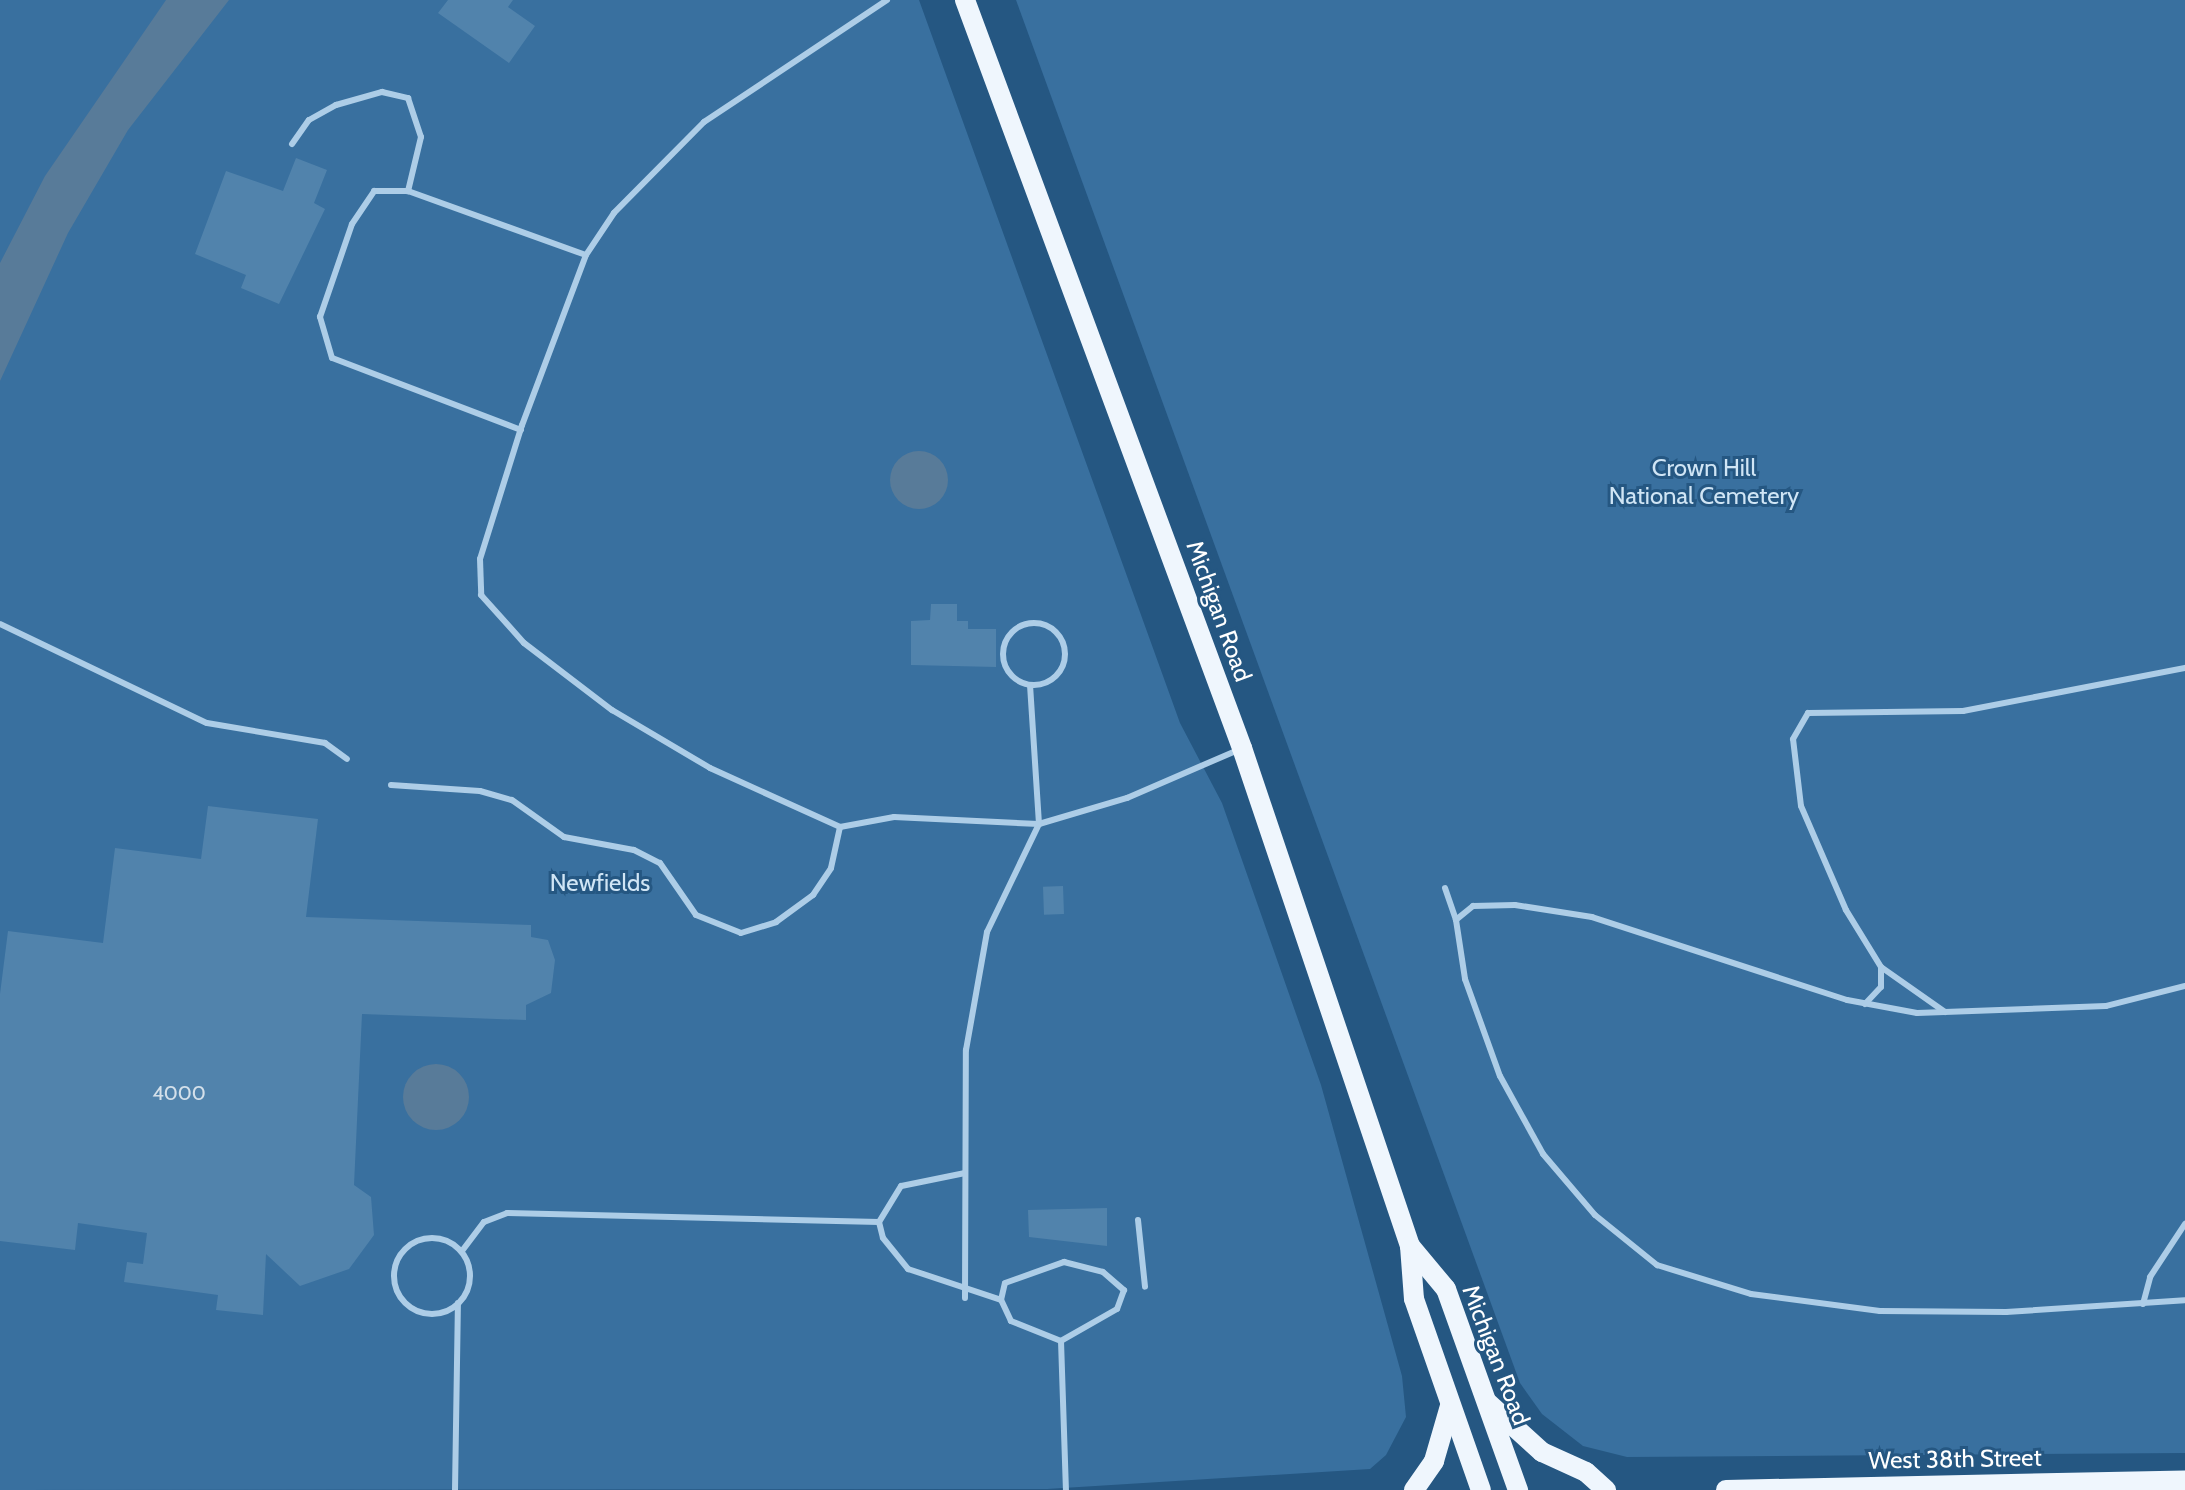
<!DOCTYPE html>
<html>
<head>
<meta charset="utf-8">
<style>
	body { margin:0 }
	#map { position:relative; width:2185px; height:1490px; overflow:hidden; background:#255782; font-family:Cabin,sans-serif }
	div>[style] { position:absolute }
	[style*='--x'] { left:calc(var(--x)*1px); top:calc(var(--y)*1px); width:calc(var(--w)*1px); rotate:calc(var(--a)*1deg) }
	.green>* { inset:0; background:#39709f }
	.water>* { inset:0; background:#587b99 }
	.round { border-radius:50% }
	.building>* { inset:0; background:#5183ac; transform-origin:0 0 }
	.lane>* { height:6px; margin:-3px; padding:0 3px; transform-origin:3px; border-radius:3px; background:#adcde7 }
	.lane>.ring { margin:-3px; padding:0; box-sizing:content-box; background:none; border:6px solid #adcde7; border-radius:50% }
	.primary>* { height:20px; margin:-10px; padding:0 10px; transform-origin:10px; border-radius:10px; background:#eff6fd }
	span { translate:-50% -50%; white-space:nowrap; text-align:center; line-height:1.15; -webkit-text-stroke:6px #255782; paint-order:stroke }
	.number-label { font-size:20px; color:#d4e0ea }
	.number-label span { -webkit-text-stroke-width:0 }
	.park-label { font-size:24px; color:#d0e5f5 }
	.street-label { font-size:24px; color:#fff }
</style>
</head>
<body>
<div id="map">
	<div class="green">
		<i style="clip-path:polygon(0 0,919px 0,1180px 723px,1222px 803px,1321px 1085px,1402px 1376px,1406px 1417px,1386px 1455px,1370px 1469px,1047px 1489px,0 1490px)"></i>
		<i style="clip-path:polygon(1016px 0,2185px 0,2185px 1453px,1627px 1457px,1583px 1446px,1542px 1414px,1520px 1383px)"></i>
	</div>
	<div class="water">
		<i style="clip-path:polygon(166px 0,229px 0,128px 130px,68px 233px,0 381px,0 263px,45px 176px)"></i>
		<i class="round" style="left:890px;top:451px;width:58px;height:58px"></i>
		<i class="round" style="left:403px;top:1064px;width:66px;height:66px"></i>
	</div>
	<div class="building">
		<i style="clip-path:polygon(448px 0,513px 0,508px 7px,535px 26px,509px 63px,438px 13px)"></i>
		<i style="clip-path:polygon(296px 158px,327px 170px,314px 203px,325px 209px,279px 304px,241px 288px,246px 275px,195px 254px,226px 171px,283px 191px)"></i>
		<i style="clip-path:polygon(931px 604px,957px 604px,957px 621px,968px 621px,968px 629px,996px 629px,996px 667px,911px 665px,911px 621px,930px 620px)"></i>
		<i style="clip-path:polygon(208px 806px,318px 819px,306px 917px,531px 925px,531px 937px,548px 940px,555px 960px,551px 993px,526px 1005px,526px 1020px,362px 1014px,354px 1185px,371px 1197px,374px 1235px,349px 1269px,300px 1286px,266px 1254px,263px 1315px,216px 1310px,218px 1295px,124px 1282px,127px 1262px,143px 1264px,147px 1233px,78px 1223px,75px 1250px,0 1241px,0 994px,8px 931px,103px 943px,115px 848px,201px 859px)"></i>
		<i style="left:1063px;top:886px;width:28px;height:20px;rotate:88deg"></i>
		<i style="clip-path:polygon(1107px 1208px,1107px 1246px,1029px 1237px,1028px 1210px)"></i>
	</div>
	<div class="lane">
		<i style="--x:887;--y:0;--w:220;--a:146.3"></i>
		<i style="--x:704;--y:122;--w:128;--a:134.7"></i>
		<i style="--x:614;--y:213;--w:50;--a:123.7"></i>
		<i style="--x:586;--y:255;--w:182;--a:110.6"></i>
		<i style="--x:522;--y:425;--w:140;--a:107.4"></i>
		<i style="--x:480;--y:559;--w:36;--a:88"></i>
		<i style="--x:481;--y:595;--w:64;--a:48.1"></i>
		<i style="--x:524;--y:643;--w:111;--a:37.3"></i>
		<i style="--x:612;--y:710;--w:114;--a:30.6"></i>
		<i style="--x:710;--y:768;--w:143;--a:24.4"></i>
		<i style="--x:840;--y:827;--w:55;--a:-10.5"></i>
		<i style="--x:894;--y:817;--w:145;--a:2.8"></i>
		<i style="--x:1039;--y:824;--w:92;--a:-16.5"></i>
		<i style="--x:1127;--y:798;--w:123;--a:-23.4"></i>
		<i style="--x:292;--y:144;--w:29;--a:-55"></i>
		<i style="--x:309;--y:120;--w:31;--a:-29"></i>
		<i style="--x:336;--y:105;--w:48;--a:-15.8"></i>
		<i style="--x:382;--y:92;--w:27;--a:13"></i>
		<i style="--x:408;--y:98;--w:41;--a:71.6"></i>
		<i style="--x:421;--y:137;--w:56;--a:103.5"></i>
		<i style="--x:521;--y:430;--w:202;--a:-159.1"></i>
		<i style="--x:332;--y:358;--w:43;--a:-106.3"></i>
		<i style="--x:320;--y:317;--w:98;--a:-71"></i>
		<i style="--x:352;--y:224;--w:40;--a:-56"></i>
		<i style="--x:374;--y:191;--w:34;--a:0"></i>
		<i style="--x:408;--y:191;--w:189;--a:19.8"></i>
		<i class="ring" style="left:1003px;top:623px;width:56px;height:56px"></i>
		<i style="--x:0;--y:624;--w:229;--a:25.6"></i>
		<i style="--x:207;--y:723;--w:120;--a:9.6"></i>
		<i style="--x:325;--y:743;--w:27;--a:36"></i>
		<i style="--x:391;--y:785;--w:89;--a:3.9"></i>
		<i style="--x:480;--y:791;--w:33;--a:16"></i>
		<i style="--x:512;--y:800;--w:64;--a:35.4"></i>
		<i style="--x:564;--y:837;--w:71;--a:10.5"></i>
		<i style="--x:634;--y:850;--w:29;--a:27"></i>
		<i style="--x:660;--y:863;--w:63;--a:55.3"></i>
		<i style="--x:696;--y:915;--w:48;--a:21.8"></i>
		<i style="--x:741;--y:933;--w:37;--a:-17"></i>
		<i style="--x:776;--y:922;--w:46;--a:-36.1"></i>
		<i style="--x:813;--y:895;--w:32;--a:-56"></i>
		<i style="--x:831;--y:868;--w:42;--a:-77.6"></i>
		<i style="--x:1445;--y:888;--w:34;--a:71"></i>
		<i style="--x:2185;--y:986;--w:81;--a:165.8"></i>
		<i style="--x:2106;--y:1006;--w:189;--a:177.9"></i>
		<i style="--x:1917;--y:1013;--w:71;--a:-169.5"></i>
		<i style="--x:1847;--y:1000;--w:268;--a:-162"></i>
		<i style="--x:1592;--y:917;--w:78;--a:-171.1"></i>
		<i style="--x:1515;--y:905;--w:42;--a:178.6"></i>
		<i style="--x:1473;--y:906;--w:22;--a:141"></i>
		<i style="--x:1456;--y:920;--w:60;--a:81.3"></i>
		<i style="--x:1465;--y:979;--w:103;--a:70.2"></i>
		<i style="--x:1500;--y:1076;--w:89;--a:61.1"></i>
		<i style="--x:1543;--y:1154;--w:80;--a:49.6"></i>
		<i style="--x:1595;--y:1215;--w:80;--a:38.9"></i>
		<i style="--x:1657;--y:1265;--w:98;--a:17.1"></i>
		<i style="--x:1751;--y:1294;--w:130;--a:7.5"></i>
		<i style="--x:1880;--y:1311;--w:126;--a:0.5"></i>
		<i style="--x:2006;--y:1312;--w:179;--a:-3.8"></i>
		<i style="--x:1865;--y:1004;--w:23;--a:-47"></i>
		<i style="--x:1881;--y:987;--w:20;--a:-90"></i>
		<i style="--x:1945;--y:1012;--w:78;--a:-144.9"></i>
		<i style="--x:1881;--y:967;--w:67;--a:-121.6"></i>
		<i style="--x:1846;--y:910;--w:113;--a:-113.4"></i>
		<i style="--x:1801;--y:806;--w:67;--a:-96.8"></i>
		<i style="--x:1793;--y:739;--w:30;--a:-60"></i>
		<i style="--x:1808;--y:713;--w:155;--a:-0.7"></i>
		<i style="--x:1963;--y:711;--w:226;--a:-11"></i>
		<i style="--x:965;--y:1173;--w:65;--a:168.5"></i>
		<i style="--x:901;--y:1186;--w:42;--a:121.4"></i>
		<i style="--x:879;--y:1222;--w:16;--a:76"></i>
		<i style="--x:883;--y:1238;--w:40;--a:51"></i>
		<i style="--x:908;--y:1269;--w:98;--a:18.4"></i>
		<i style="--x:1138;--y:1220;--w:67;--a:84"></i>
		<i class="ring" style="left:394px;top:1238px;width:70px;height:70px"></i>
		<i style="--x:462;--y:1251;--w:36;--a:-53"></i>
		<i style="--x:484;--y:1222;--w:25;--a:-21"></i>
		<i style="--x:507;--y:1213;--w:372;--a:1.4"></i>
		<i style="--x:1064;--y:1262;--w:40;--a:14.4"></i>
		<i style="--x:1103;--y:1272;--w:28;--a:41"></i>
		<i style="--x:1124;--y:1290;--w:20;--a:110"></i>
		<i style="--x:1117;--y:1309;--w:64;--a:150.3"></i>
		<i style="--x:1061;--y:1341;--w:54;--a:-158.2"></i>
		<i style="--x:1011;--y:1321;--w:23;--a:-115"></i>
		<i style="--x:1001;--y:1300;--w:17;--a:-77"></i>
		<i style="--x:1005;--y:1283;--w:63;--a:-19.6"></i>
		<i style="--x:965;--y:1298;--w:248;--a:-89.8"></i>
		<i style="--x:966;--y:1050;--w:120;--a:-79.9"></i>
		<i style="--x:987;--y:932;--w:120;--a:-64.3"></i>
		<i style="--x:1039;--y:824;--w:139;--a:-93.7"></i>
		<i style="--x:2143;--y:1304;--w:28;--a:-75"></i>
		<i style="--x:2150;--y:1277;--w:64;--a:-56.6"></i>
		<i style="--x:1061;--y:1341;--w:149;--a:88.1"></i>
		<i style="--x:455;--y:1490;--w:187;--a:-89.1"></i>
	</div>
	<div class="primary">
		<i style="--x:965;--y:0;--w:798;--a:69.68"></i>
		<i style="--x:1242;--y:748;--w:526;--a:71.36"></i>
		<i style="--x:1410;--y:1246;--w:53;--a:85.7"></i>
		<i style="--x:1414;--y:1299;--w:202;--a:70.7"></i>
		<i style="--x:1410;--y:1246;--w:56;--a:50.1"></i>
		<i style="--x:1446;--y:1289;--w:214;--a:70.3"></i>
		<i style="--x:1488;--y:1403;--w:73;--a:42.2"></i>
		<i style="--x:1542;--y:1452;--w:48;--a:24.4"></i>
		<i style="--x:1586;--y:1472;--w:27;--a:42"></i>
		<i style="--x:1414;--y:1490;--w:35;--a:-55"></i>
		<i style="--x:1434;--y:1461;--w:57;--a:-73.8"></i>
		<i style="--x:1726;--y:1490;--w:459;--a:-1.2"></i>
	</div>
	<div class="number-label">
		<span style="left:179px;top:1093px">4000</span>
	</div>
	<div class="park-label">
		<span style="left:1704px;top:482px">Crown Hill<br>National Cemetery</span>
		<span style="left:600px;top:883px">Newfields</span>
	</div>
	<div class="street-label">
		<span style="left:1219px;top:611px;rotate:70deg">Michigan Road</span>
		<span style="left:1496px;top:1355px;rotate:69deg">Michigan Road</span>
		<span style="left:1955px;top:1459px;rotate:-1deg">West 38th Street</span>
	</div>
</div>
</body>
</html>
